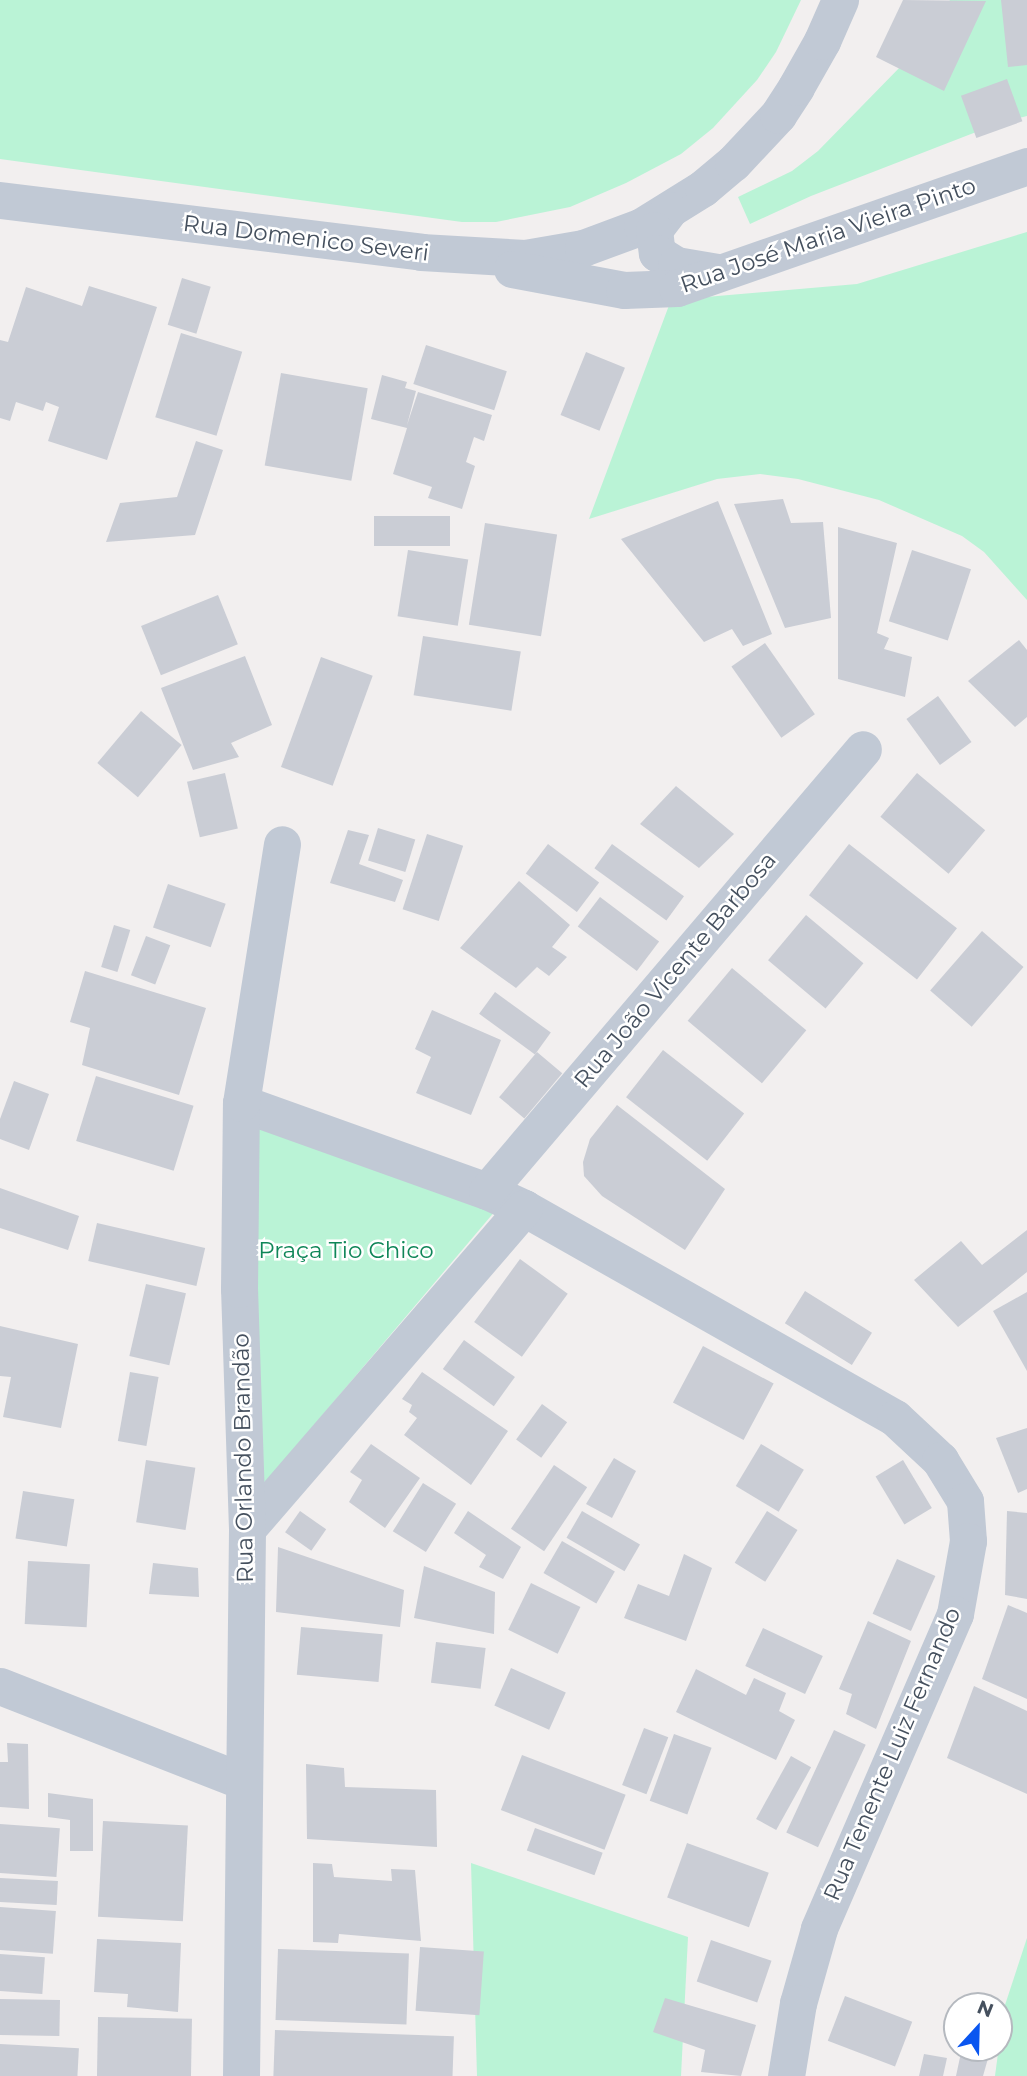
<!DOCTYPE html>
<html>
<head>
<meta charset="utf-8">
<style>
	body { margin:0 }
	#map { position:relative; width:1027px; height:2076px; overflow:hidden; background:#f2efef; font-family:Montserrat,sans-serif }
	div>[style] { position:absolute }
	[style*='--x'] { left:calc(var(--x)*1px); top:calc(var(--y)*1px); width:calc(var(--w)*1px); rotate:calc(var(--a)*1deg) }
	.green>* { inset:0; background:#baf3d6 }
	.building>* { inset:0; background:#cacdd5; transform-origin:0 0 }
	.street>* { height:37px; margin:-18.5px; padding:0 18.5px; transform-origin:18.5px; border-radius:18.5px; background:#c1c9d5 }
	span { translate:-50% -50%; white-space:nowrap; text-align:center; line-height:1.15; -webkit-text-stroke:5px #fff; paint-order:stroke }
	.street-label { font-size:23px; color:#45505e }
	.park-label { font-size:23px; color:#0f8658 }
	.north { position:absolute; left:943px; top:1992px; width:70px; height:70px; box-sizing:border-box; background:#fff; border:2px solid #b5b9bf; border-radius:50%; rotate:22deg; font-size:19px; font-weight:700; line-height:28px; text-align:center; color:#45505e }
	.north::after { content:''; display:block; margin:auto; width:24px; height:32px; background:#0a56f0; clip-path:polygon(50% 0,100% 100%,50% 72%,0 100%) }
</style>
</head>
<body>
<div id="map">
	<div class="green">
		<i style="clip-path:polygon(0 0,801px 0,776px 52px,757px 80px,713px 128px,681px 154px,626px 183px,570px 207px,496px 222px,462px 222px,0 159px)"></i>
		<i style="clip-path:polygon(950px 0,1027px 0,1027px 116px,1002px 122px,811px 196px,750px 224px,738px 197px,792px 171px,818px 151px,903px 64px)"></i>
		<i style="clip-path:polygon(1027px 232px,1027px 600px,984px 552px,962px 536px,879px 500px,798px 479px,760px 474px,717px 479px,589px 519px,671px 300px,857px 284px)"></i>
		<i style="clip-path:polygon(256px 1123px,496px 1210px,260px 1489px)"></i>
		<i style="clip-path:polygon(471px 1863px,688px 1937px,681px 2076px,477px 2076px)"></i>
		<i style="clip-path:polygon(1027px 1938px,1027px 2076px,995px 2076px,1004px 2008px)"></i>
	</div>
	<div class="building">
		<i style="clip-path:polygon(903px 0,986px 1px,944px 91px,876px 57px)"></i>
		<i style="clip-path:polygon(1001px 0,1027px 0,1027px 65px,1008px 67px)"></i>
		<i style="left:1007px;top:79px;width:45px;height:49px;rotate:70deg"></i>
		<i style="left:182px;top:278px;width:30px;height:49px;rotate:17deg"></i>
		<i style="clip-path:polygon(89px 286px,157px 307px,107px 460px,48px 441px,59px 407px,46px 402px,43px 411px,16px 402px,10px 421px,0 418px,0 340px,8px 342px,26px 287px,82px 306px)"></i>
		<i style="left:181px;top:333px;width:64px;height:88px;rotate:17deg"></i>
		<i style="left:426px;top:345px;width:85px;height:41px;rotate:18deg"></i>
		<i style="left:586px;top:352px;width:42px;height:68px;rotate:22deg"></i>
		<i style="left:281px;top:373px;width:88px;height:94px;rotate:10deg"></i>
		<i style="clip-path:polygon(382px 375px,407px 382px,405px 388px,416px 391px,407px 425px,418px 392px,492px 415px,484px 441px,474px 437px,466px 462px,475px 466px,462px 509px,428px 498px,432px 487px,393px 474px,407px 428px,371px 419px)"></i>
		<i style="clip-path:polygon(196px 441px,223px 450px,195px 535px,106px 542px,120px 503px,177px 497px)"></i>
		<i style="clip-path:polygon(783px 499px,791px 523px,823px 522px,831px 618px,785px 628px,734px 504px)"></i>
		<i style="clip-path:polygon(718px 501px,772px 634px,743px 646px,732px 629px,704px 642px,621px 539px)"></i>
		<i style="left:374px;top:516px;width:76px;height:30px"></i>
		<i style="left:485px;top:523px;width:73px;height:103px;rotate:9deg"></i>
		<i style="clip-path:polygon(838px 527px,897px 543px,877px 633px,889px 638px,884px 649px,912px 657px,905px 697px,838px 679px)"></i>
		<i style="left:408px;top:550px;width:61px;height:67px;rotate:9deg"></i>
		<i style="left:912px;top:550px;width:62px;height:75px;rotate:18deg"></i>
		<i style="left:218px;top:595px;width:53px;height:83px;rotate:68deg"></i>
		<i style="left:423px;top:636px;width:99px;height:60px;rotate:9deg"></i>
		<i style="clip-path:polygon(1019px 640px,1027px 650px,1027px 717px,1015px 727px,968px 681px)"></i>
		<i style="left:765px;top:643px;width:87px;height:41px;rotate:55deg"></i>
		<i style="clip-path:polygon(245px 656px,272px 725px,231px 743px,239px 757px,193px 770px,161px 688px)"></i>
		<i style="left:321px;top:657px;width:55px;height:117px;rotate:20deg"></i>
		<i style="left:938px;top:696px;width:57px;height:39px;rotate:54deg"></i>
		<i style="left:141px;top:711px;width:53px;height:68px;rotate:40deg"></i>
		<i style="left:225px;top:773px;width:57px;height:39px;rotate:77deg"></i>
		<i style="left:917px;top:773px;width:89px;height:57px;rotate:40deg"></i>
		<i style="clip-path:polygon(676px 786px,734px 834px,699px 868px,640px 824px)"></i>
		<i style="left:378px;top:828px;width:39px;height:34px;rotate:17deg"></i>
		<i style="clip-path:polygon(348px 830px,369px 835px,359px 864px,403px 880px,395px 902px,330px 883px)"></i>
		<i style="left:427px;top:834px;width:38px;height:79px;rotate:18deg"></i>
		<i style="left:548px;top:844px;width:64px;height:37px;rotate:37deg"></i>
		<i style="left:612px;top:844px;width:89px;height:30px;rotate:36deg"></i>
		<i style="left:849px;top:844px;width:137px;height:65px;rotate:38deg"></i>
		<i style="clip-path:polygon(519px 881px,570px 925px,552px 947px,567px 957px,549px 976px,537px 967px,516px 988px,460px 948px)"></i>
		<i style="left:168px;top:884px;width:61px;height:46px;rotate:19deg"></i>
		<i style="left:600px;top:897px;width:74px;height:37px;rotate:37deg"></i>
		<i style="left:806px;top:915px;width:75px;height:59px;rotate:40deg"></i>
		<i style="left:114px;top:925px;width:17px;height:44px;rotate:17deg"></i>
		<i style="left:982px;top:931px;width:55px;height:79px;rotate:41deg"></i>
		<i style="left:146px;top:936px;width:26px;height:42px;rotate:21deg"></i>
		<i style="left:732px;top:968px;width:97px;height:69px;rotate:40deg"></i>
		<i style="clip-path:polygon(85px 971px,206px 1008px,179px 1095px,82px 1065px,90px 1028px,70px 1022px)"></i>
		<i style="left:495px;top:992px;width:69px;height:27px;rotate:36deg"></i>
		<i style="clip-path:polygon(432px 1010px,501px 1040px,471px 1115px,416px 1093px,431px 1057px,415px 1049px)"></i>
		<i style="left:663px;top:1050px;width:103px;height:60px;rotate:38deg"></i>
		<i style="left:537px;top:1052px;width:33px;height:59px;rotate:40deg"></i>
		<i style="left:96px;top:1076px;width:102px;height:68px;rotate:17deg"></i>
		<i style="clip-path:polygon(14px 1081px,49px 1094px,29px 1150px,0 1139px,0 1119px)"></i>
		<i style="clip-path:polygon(617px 1105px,725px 1189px,685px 1250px,602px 1196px,584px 1176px,583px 1162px,590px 1139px)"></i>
		<i style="clip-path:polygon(0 1188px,79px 1216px,68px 1250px,0 1228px)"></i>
		<i style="left:97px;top:1223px;width:111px;height:39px;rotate:13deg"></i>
		<i style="clip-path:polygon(1027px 1230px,1027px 1272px,958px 1327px,914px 1280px,961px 1241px,982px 1265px)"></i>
		<i style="left:520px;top:1259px;width:59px;height:78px;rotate:36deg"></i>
		<i style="left:146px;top:1284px;width:41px;height:74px;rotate:13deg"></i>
		<i style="left:805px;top:1291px;width:79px;height:38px;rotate:32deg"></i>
		<i style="clip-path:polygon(1027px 1292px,1027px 1371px,993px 1311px)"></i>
		<i style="clip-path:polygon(0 1326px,78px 1344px,61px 1428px,3px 1417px,11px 1377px,0 1376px)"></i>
		<i style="left:464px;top:1340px;width:63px;height:36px;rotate:36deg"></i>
		<i style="left:703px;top:1346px;width:80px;height:64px;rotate:28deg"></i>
		<i style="left:130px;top:1372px;width:29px;height:70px;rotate:10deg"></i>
		<i style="clip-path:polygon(422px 1372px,508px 1431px,471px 1485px,404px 1435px,417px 1418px,409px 1412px,412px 1405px,402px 1399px)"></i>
		<i style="left:542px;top:1404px;width:31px;height:44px;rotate:36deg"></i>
		<i style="clip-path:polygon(1027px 1428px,1027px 1489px,1018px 1493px,996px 1438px)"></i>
		<i style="clip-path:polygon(371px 1444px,420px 1478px,385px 1528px,349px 1502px,362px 1480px,350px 1472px)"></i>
		<i style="left:761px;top:1444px;width:50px;height:49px;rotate:31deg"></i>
		<i style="clip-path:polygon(614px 1458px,636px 1471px,612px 1518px,586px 1504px)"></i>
		<i style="left:146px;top:1460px;width:50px;height:63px;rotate:9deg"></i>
		<i style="left:903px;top:1460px;width:56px;height:32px;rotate:59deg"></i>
		<i style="left:554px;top:1465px;width:40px;height:77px;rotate:34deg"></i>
		<i style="left:423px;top:1483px;width:39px;height:57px;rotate:32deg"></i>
		<i style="left:23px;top:1491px;width:52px;height:48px;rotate:9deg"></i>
		<i style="left:300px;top:1511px;width:32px;height:26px;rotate:35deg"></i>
		<i style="clip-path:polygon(468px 1511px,521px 1547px,503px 1579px,479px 1567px,486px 1555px,454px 1533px)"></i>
		<i style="left:582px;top:1511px;width:67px;height:31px;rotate:30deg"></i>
		<i style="left:767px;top:1511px;width:36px;height:61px;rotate:32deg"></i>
		<i style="clip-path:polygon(1007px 1511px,1027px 1513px,1027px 1599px,1005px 1595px)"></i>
		<i style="left:562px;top:1541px;width:61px;height:37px;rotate:30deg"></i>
		<i style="clip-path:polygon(278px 1547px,404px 1590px,400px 1627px,276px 1612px)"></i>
		<i style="clip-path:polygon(684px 1554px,712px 1568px,686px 1641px,624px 1618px,638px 1584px,669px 1596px)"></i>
		<i style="left:897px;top:1559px;width:42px;height:60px;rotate:24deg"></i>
		<i style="left:28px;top:1561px;width:62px;height:63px;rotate:3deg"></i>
		<i style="clip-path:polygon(153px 1563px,198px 1568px,199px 1597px,149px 1594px)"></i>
		<i style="clip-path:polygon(424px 1566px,495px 1592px,494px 1634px,414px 1618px)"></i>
		<i style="left:531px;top:1583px;width:55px;height:52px;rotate:26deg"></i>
		<i style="clip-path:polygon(1008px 1605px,1027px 1613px,1027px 1699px,982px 1679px)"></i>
		<i style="clip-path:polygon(868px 1621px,911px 1641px,876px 1729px,846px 1714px,852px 1694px,839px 1689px)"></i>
		<i style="left:301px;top:1627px;width:82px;height:48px;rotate:5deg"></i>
		<i style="left:763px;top:1628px;width:66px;height:42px;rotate:25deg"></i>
		<i style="left:436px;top:1642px;width:50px;height:41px;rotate:7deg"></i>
		<i style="left:511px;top:1668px;width:60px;height:41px;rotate:24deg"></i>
		<i style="clip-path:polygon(696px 1669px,746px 1695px,754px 1678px,786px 1693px,779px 1711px,795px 1720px,776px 1760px,676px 1712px)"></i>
		<i style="clip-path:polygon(974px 1686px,1027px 1711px,1027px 1794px,947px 1758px)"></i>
		<i style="left:644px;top:1728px;width:26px;height:61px;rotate:21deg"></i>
		<i style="left:834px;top:1730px;width:35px;height:113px;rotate:25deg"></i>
		<i style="left:674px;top:1734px;width:40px;height:71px;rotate:20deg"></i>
		<i style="clip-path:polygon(7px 1743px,28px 1744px,29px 1809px,0 1807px,0 1762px,8px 1762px)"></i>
		<i style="left:522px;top:1755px;width:111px;height:59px;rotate:21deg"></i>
		<i style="left:791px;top:1756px;width:23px;height:72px;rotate:29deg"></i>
		<i style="clip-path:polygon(306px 1764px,344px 1768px,345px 1787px,436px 1790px,437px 1847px,307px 1839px)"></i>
		<i style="clip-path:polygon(48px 1793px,93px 1799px,93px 1851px,70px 1851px,70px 1820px,48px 1817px)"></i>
		<i style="left:103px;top:1821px;width:85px;height:96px;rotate:3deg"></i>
		<i style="left:0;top:1824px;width:60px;height:49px;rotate:4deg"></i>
		<i style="left:535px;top:1828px;width:72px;height:24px;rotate:20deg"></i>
		<i style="left:687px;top:1843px;width:87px;height:58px;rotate:20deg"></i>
		<i style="clip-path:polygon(313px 1863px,332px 1864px,334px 1877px,392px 1881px,391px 1869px,415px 1870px,421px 1941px,339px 1934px,338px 1943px,313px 1942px)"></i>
		<i style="left:0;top:1878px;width:58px;height:24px;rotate:3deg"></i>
		<i style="left:0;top:1907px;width:56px;height:43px;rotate:4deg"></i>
		<i style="clip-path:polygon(97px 1939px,181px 1943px,178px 2012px,127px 2007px,128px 1994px,94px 1992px)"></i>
		<i style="left:711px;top:1940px;width:64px;height:44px;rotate:19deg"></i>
		<i style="left:420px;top:1947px;width:64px;height:64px;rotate:4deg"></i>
		<i style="left:278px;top:1949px;width:131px;height:71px;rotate:2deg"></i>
		<i style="left:0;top:1954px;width:45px;height:37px;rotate:4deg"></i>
		<i style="left:845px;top:1996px;width:72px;height:48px;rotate:21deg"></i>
		<i style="clip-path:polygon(665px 1998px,756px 2025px,741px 2076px,701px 2072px,705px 2050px,653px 2032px)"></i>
		<i style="left:0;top:1999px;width:60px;height:36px;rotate:1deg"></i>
		<i style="left:98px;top:2017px;width:94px;height:59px;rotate:1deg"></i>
		<i style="left:275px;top:2030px;width:179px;height:46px;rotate:2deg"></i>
		<i style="left:0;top:2044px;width:79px;height:32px;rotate:3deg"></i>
		<i style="clip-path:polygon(962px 2048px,991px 2048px,983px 2076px,956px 2076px)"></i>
		<i style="clip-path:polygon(924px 2054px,947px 2058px,943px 2076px,919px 2076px)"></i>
	</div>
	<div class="street">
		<i style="--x:0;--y:200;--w:424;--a:7"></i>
		<i style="--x:421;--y:252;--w:104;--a:3.3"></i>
		<i style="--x:525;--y:258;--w:59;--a:-9.8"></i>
		<i style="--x:583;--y:248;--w:63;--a:-20.4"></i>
		<i style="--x:642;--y:226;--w:72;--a:-31.9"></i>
		<i style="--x:703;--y:188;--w:39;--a:-40"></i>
		<i style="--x:733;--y:163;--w:66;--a:-46.8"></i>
		<i style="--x:778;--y:115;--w:33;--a:-57"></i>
		<i style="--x:796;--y:87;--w:53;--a:-60.5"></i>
		<i style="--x:822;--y:41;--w:45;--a:-66.3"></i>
		<i style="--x:669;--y:210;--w:25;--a:127"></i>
		<i style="--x:654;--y:230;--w:23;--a:83"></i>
		<i style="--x:657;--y:253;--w:22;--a:32"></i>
		<i style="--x:676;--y:265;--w:42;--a:9.7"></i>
		<i style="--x:512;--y:269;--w:114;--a:10.6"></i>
		<i style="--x:624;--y:290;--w:53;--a:-2.2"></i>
		<i style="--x:677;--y:288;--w:371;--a:-19.2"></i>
		<i style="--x:241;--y:1103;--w:261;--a:19.7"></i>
		<i style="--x:487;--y:1191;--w:41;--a:24.7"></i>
		<i style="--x:524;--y:1208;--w:426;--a:29.5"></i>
		<i style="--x:895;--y:1418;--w:62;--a:43"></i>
		<i style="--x:940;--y:1460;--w:48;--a:58.6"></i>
		<i style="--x:965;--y:1501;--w:40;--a:85.7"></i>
		<i style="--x:968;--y:1541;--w:74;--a:100.1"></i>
		<i style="--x:955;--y:1614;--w:343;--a:113.4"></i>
		<i style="--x:819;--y:1929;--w:77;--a:105.8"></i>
		<i style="--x:798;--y:2003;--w:74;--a:99.3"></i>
		<i style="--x:487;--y:1191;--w:580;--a:-49.61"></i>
		<i style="--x:247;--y:1529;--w:424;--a:-49.2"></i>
		<i style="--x:0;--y:1686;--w:260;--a:21.4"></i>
		<i style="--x:241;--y:2076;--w:547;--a:-89.37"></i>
		<i style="--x:247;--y:1529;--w:240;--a:-91.9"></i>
		<i style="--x:239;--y:1289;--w:186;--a:-89.4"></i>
		<i style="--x:241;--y:1103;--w:262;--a:-81"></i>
	</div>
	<div class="street-label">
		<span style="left:828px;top:235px;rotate:-19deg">Rua José Maria Vieira Pinto</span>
		<span style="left:306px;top:238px;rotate:7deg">Rua Domenico Severi</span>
		<span style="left:675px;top:970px;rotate:-50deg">Rua João Vicente Barbosa</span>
		<span style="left:243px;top:1458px;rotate:-91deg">Rua Orlando Brandão</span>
		<span style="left:892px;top:1754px;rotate:-67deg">Rua Tenente Luiz Fernando</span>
	</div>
	<div class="park-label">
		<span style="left:346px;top:1250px">Praça Tio Chico</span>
	</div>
	<div class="north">N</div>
</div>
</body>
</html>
